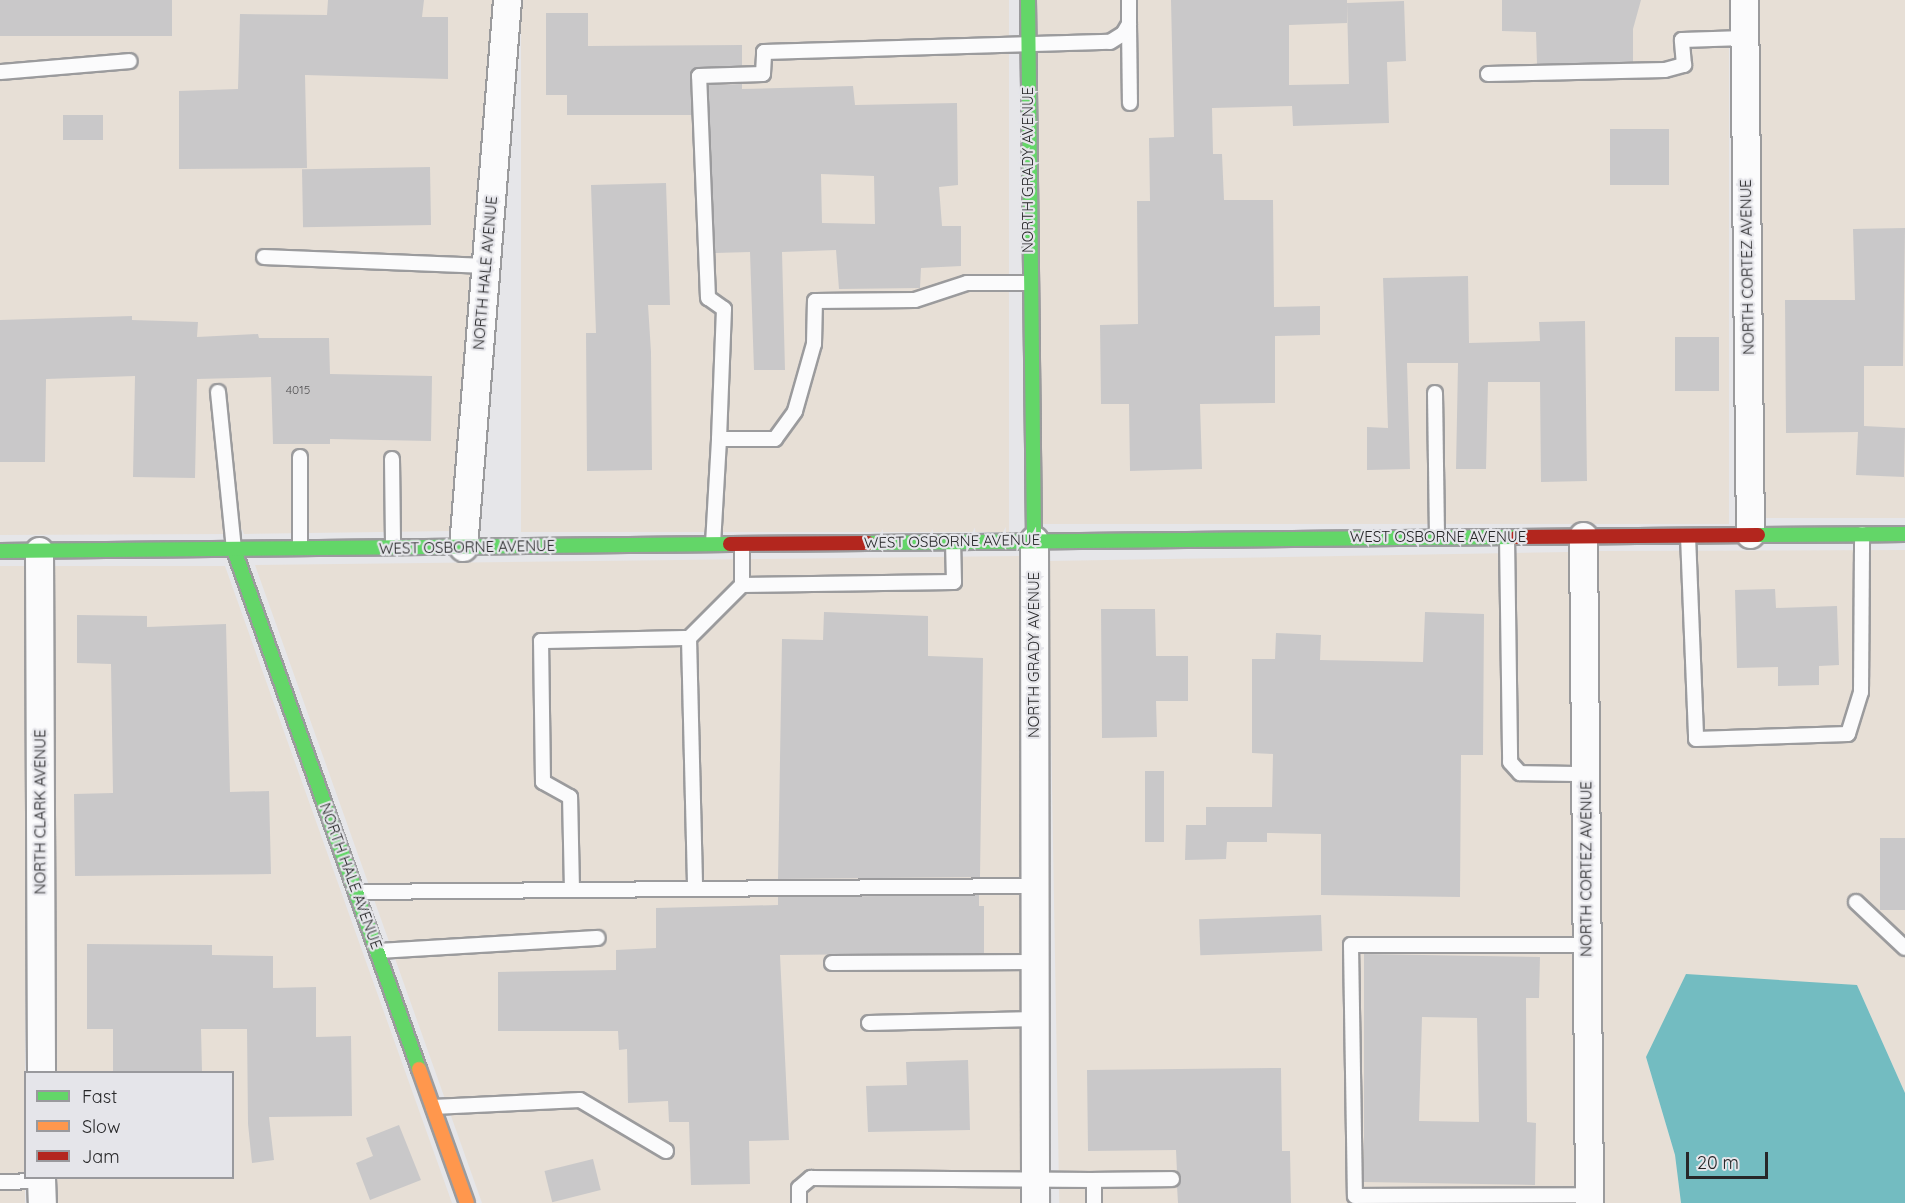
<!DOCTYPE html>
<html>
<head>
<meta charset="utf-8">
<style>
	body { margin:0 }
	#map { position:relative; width:1905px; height:1203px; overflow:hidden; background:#e6e6e9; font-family:Quicksand,sans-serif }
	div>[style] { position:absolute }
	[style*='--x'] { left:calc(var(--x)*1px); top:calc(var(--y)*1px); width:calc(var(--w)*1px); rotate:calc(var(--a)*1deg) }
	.commercial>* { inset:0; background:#e7dfd6; transform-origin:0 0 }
	.water>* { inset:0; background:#73bcc1 }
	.building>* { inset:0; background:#c9c8c9; transform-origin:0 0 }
	.roads { filter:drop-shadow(2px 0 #9b9b9d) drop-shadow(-2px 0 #9b9b9d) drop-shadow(0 2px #9b9b9d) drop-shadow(0 -2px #9b9b9d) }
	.lane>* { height:14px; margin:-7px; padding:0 7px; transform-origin:7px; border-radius:7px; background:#fbfbfc }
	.street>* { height:27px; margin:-13.5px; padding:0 13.5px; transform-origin:13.5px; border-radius:13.5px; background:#fbfbfc }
	.fast>* { height:14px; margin:-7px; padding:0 7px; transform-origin:7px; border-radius:7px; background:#63d668 }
	.slow>* { height:14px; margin:-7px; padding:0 7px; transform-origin:7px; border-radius:7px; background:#ff974d }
	.jam>* { height:14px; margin:-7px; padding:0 7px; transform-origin:7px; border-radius:7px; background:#b3261e }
	span { translate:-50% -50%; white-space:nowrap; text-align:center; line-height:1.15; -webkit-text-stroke:4.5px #e5e5ea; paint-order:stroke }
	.number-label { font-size:12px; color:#504f51 }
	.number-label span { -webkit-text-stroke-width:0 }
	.street-label { font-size:15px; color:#272729 }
	.legend { position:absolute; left:24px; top:1071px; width:210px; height:108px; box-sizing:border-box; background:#e5e5ea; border:2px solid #99999d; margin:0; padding:8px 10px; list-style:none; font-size:18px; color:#272729 }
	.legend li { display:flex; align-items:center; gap:12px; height:30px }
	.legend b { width:30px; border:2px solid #99999d }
	.scale { position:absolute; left:1686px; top:1152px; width:82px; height:27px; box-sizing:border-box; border:3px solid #272729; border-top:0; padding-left:8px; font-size:18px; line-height:21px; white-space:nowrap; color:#272729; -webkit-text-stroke:4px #e5e5ea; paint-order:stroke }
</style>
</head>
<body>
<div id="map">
	<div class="commercial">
		<i style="clip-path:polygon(0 0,493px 0,451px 531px,244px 534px,242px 529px,232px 534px,0 535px)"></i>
		<i style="left:521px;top:0;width:488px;height:532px"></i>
		<i style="left:1037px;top:0;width:692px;height:524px"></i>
		<i style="left:1758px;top:0;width:147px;height:518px"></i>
		<i style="clip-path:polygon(1905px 550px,1905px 1093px,1857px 985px,1646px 1057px,1675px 1155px,1681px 1203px,1603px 1203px,1597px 551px)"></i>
		<i style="left:1569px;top:552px;width:651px;height:521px;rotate:89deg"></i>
		<i style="clip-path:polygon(1020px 556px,1021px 1203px,482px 1203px,255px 565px)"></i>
		<i style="left:0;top:566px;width:25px;height:637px"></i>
		<i style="clip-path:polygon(53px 566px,225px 566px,452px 1203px,56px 1203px,56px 1178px,232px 1178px,232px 1072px,55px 1072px)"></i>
	</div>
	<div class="water">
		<i style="clip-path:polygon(1686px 974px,1857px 985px,1905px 1093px,1905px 1203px,1681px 1203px,1675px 1155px,1646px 1057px)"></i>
	</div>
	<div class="building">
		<i style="left:0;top:0;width:172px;height:36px"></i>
		<i style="clip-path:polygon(328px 0,424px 0,422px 17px,448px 17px,448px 79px,305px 75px,307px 168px,179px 169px,179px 91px,238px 89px,240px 14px,327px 15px)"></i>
		<i style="clip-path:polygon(1171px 0,1347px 0,1347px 23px,1289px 25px,1289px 85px,1349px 84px,1347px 3px,1404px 1px,1406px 61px,1387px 62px,1389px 123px,1293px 126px,1292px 106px,1212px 108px,1213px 154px,1222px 154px,1224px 200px,1273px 200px,1274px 307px,1320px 306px,1320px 335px,1275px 336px,1275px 403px,1200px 404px,1202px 469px,1130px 471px,1129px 404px,1101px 404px,1100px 325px,1138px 324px,1137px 201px,1150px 201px,1149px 138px,1174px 137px)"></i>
		<i style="clip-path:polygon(1502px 0,1641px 0,1633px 29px,1633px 62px,1537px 64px,1536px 32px,1502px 31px)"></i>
		<i style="clip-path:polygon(546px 13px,588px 13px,588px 46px,742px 45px,742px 66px,694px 69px,690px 76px,692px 115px,567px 115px,567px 95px,546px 95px)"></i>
		<i style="clip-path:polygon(evenodd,742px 84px,742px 89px,853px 86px,855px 105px,957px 103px,958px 185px,939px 187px,942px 226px,961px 226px,961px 266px,921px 268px,920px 288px,839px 289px,836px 250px,782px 252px,785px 370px,754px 370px,750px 252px,715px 253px,708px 85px,742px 84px,821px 174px,874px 176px,875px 224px,822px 223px,821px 174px)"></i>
		<i style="left:63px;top:115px;width:40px;height:25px"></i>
		<i style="left:1610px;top:129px;width:59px;height:56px"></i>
		<i style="left:430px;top:167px;width:58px;height:128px;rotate:89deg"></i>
		<i style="clip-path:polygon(666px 183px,670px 305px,648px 305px,651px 352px,652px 470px,587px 471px,586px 333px,596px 333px,591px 185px)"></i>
		<i style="clip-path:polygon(1905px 228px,1903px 366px,1864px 366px,1864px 426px,1905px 428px,1904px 477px,1856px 475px,1858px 432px,1786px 433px,1785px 300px,1855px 300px,1853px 229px)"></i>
		<i style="clip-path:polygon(1468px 276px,1469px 343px,1540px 341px,1539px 322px,1585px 321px,1587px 481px,1541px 482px,1540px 382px,1488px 382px,1486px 469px,1456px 469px,1458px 363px,1407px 363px,1410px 469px,1367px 470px,1367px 427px,1388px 428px,1383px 278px)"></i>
		<i style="clip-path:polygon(132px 316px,132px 320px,198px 322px,197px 337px,258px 334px,259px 338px,329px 338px,330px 374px,432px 376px,431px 441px,330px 439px,330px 444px,273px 444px,271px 377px,197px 379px,195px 478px,133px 477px,135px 376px,46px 379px,45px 462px,0 462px,0 320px)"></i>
		<i style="left:1675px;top:337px;width:44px;height:54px"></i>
		<i style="clip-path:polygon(1775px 589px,1776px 608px,1837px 606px,1839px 665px,1819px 666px,1819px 685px,1778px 686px,1778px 667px,1737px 668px,1735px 590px)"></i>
		<i style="clip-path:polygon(1101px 609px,1155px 609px,1156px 656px,1188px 656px,1188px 701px,1156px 701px,1157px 737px,1102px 738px)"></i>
		<i style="clip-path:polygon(824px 612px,928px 616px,928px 656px,983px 658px,980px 877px,778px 879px,782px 639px,823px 640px)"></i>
		<i style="clip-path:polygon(1425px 612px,1484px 614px,1483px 755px,1461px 755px,1460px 897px,1321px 895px,1321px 834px,1267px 833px,1267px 842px,1227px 842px,1226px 859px,1185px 860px,1186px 825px,1206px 825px,1206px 807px,1272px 807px,1273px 754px,1252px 753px,1252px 659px,1275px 659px,1276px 633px,1321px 635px,1320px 660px,1423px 662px)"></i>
		<i style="clip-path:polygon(77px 615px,147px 616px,147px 627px,226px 624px,230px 792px,269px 791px,271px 874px,75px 876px,74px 794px,113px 793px,111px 664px,77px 663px)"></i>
		<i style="left:1145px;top:771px;width:19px;height:71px"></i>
		<i style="left:1880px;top:838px;width:25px;height:72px"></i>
		<i style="clip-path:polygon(979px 895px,979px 906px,984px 906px,984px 953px,780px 955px,789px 1140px,749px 1141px,750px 1184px,691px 1185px,689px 1122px,669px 1122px,668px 1101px,628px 1103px,627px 1049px,619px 1050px,618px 1031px,498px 1031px,498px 972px,616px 970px,616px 950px,656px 948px,656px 908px,778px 905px,778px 897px)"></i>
		<i style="left:1321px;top:915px;width:36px;height:122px;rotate:88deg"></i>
		<i style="clip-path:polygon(87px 944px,212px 945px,212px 955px,273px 956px,273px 988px,316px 987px,316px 1037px,351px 1036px,352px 1116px,269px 1117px,274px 1160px,252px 1163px,248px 1124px,247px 1029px,201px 1029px,202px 1072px,113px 1072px,113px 1029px,87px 1029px)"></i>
		<i style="clip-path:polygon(evenodd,1364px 954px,1540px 957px,1539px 998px,1526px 998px,1527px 1122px,1536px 1123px,1535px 1185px,1364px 1182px,1364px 954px,1422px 1017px,1477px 1018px,1479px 1122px,1419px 1121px,1422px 1017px)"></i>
		<i style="clip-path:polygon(968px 1060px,970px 1130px,868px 1132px,866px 1086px,907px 1085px,906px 1062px)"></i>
		<i style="clip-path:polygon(1281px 1068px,1282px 1151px,1290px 1151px,1291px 1203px,1178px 1203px,1177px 1186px,1181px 1178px,1177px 1172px,1176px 1150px,1088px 1151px,1087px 1070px)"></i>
		<i style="clip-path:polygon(399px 1125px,421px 1180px,370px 1200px,356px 1163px,373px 1156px,366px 1138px)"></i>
		<i style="left:593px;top:1159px;width:32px;height:50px;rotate:76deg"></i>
	</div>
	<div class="roads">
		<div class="lane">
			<i style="--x:1129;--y:24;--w:79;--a:89.3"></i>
			<i style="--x:0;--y:72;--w:130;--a:-4.8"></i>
			<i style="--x:1488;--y:74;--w:177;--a:-1.3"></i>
			<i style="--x:1665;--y:70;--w:20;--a:-15"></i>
			<i style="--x:1684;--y:65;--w:25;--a:-95"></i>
			<i style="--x:1682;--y:40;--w:62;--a:-1.8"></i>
			<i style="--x:264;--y:257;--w:222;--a:2.3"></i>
			<i style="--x:218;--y:392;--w:159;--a:84.2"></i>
			<i style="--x:1435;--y:393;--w:144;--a:89.2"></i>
			<i style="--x:719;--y:439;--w:130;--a:-87.8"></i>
			<i style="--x:724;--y:309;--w:19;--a:-145"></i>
			<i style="--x:708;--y:298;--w:222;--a:-92.3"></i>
			<i style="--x:699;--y:76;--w:64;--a:-1.8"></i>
			<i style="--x:763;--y:74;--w:22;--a:-87"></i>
			<i style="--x:764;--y:52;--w:346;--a:-1.7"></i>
			<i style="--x:1110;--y:42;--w:15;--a:-32"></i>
			<i style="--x:1123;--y:34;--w:12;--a:-59"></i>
			<i style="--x:1129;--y:24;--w:24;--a:-90"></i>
			<i style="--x:392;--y:459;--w:88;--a:89.3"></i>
			<i style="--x:1688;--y:536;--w:203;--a:87.7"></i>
			<i style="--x:1696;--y:739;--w:152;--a:-1.9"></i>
			<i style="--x:1848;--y:734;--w:44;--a:-72.8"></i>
			<i style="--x:1861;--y:692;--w:158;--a:-89.6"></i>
			<i style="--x:1507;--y:537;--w:225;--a:89.2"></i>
			<i style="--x:1510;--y:762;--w:15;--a:48"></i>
			<i style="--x:1520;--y:773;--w:65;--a:0.9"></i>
			<i style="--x:713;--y:544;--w:105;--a:-86.7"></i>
			<i style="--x:719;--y:439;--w:56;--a:0"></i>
			<i style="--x:775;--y:439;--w:34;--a:-54"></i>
			<i style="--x:795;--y:411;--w:70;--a:-74.2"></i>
			<i style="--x:814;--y:344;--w:43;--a:-88.7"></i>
			<i style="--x:815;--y:301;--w:100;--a:-0.6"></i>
			<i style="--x:915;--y:300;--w:55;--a:-18.1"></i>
			<i style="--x:967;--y:283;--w:62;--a:0"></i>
			<i style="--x:742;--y:544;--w:41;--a:90"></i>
			<i style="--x:742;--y:585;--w:212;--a:-0.8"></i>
			<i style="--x:954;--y:582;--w:40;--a:-91.4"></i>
			<i style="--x:300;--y:548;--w:91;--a:-90"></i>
			<i style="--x:689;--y:638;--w:75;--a:-45"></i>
			<i style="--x:572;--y:890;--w:93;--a:-91.2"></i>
			<i style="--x:570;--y:797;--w:31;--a:-151"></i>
			<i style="--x:543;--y:782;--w:141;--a:-90.8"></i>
			<i style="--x:541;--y:641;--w:148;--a:-1.2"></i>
			<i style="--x:689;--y:638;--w:251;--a:88.6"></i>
			<i style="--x:356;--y:892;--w:679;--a:-0.51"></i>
			<i style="--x:1856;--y:902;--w:67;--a:43.2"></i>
			<i style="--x:1587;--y:945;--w:236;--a:180"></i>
			<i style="--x:1351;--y:945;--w:251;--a:89.1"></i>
			<i style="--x:1355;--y:1196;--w:234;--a:-0.2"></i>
			<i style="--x:377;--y:951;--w:221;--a:-3.4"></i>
			<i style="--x:832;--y:963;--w:203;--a:-0.3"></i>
			<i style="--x:869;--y:1023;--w:166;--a:-1.4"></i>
			<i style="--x:433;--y:1107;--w:147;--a:-2.7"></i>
			<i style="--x:580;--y:1100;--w:100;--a:30.7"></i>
			<i style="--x:1094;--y:1180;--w:78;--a:-0.7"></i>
			<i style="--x:0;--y:1182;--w:41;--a:-1.4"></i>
			<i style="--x:799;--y:1203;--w:15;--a:-90"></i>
			<i style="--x:799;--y:1188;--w:16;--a:-40"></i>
			<i style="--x:811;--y:1178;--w:283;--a:0.4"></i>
			<i style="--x:1094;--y:1180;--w:23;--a:90"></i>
		</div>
		<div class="street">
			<i style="--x:1744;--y:0;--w:534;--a:89.36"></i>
			<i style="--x:1583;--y:536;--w:667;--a:89.48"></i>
			<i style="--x:1034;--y:540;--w:663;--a:89.91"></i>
			<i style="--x:463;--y:547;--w:549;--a:-85.4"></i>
			<i style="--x:39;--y:551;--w:521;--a:89.78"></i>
			<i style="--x:41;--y:1178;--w:25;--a:88"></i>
		</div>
		<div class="fast">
			<i style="--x:1028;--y:0;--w:540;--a:89.36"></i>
			<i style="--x:1758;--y:535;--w:147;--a:-0.4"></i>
			<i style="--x:868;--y:543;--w:649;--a:-0.53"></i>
			<i style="--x:234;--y:550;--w:551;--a:70.38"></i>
			<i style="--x:0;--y:551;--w:730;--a:-0.55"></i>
		</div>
		<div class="slow">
			<i style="--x:419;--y:1069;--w:142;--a:70.3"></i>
		</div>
		<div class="jam">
			<i style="--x:1517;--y:537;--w:241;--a:-0.5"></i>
			<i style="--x:730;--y:544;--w:138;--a:-0.4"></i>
		</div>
	</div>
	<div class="number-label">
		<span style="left:298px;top:390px">4015</span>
	</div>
	<div class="street-label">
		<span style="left:1028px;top:170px;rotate:-90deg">NORTH GRADY AVENUE</span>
		<span style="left:1747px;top:267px;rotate:-91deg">NORTH CORTEZ AVENUE</span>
		<span style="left:485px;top:273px;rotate:-85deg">NORTH HALE AVENUE</span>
		<span style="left:1438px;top:537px">WEST OSBORNE AVENUE</span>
		<span style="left:952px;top:541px;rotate:-1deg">WEST OSBORNE AVENUE</span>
		<span style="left:467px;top:547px;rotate:-1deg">WEST OSBORNE AVENUE</span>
		<span style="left:1034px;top:655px;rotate:-90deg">NORTH GRADY AVENUE</span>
		<span style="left:40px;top:812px;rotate:-90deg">NORTH CLARK AVENUE</span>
		<span style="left:1586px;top:869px;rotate:-90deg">NORTH CORTEZ AVENUE</span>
		<span style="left:351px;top:876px;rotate:70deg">NORTH HALE AVENUE</span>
	</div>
	<ul class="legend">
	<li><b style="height:8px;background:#63d668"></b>Fast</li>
	<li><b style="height:8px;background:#ff974d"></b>Slow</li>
	<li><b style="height:8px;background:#b3261e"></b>Jam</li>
	</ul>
	<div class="scale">20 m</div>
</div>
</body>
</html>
